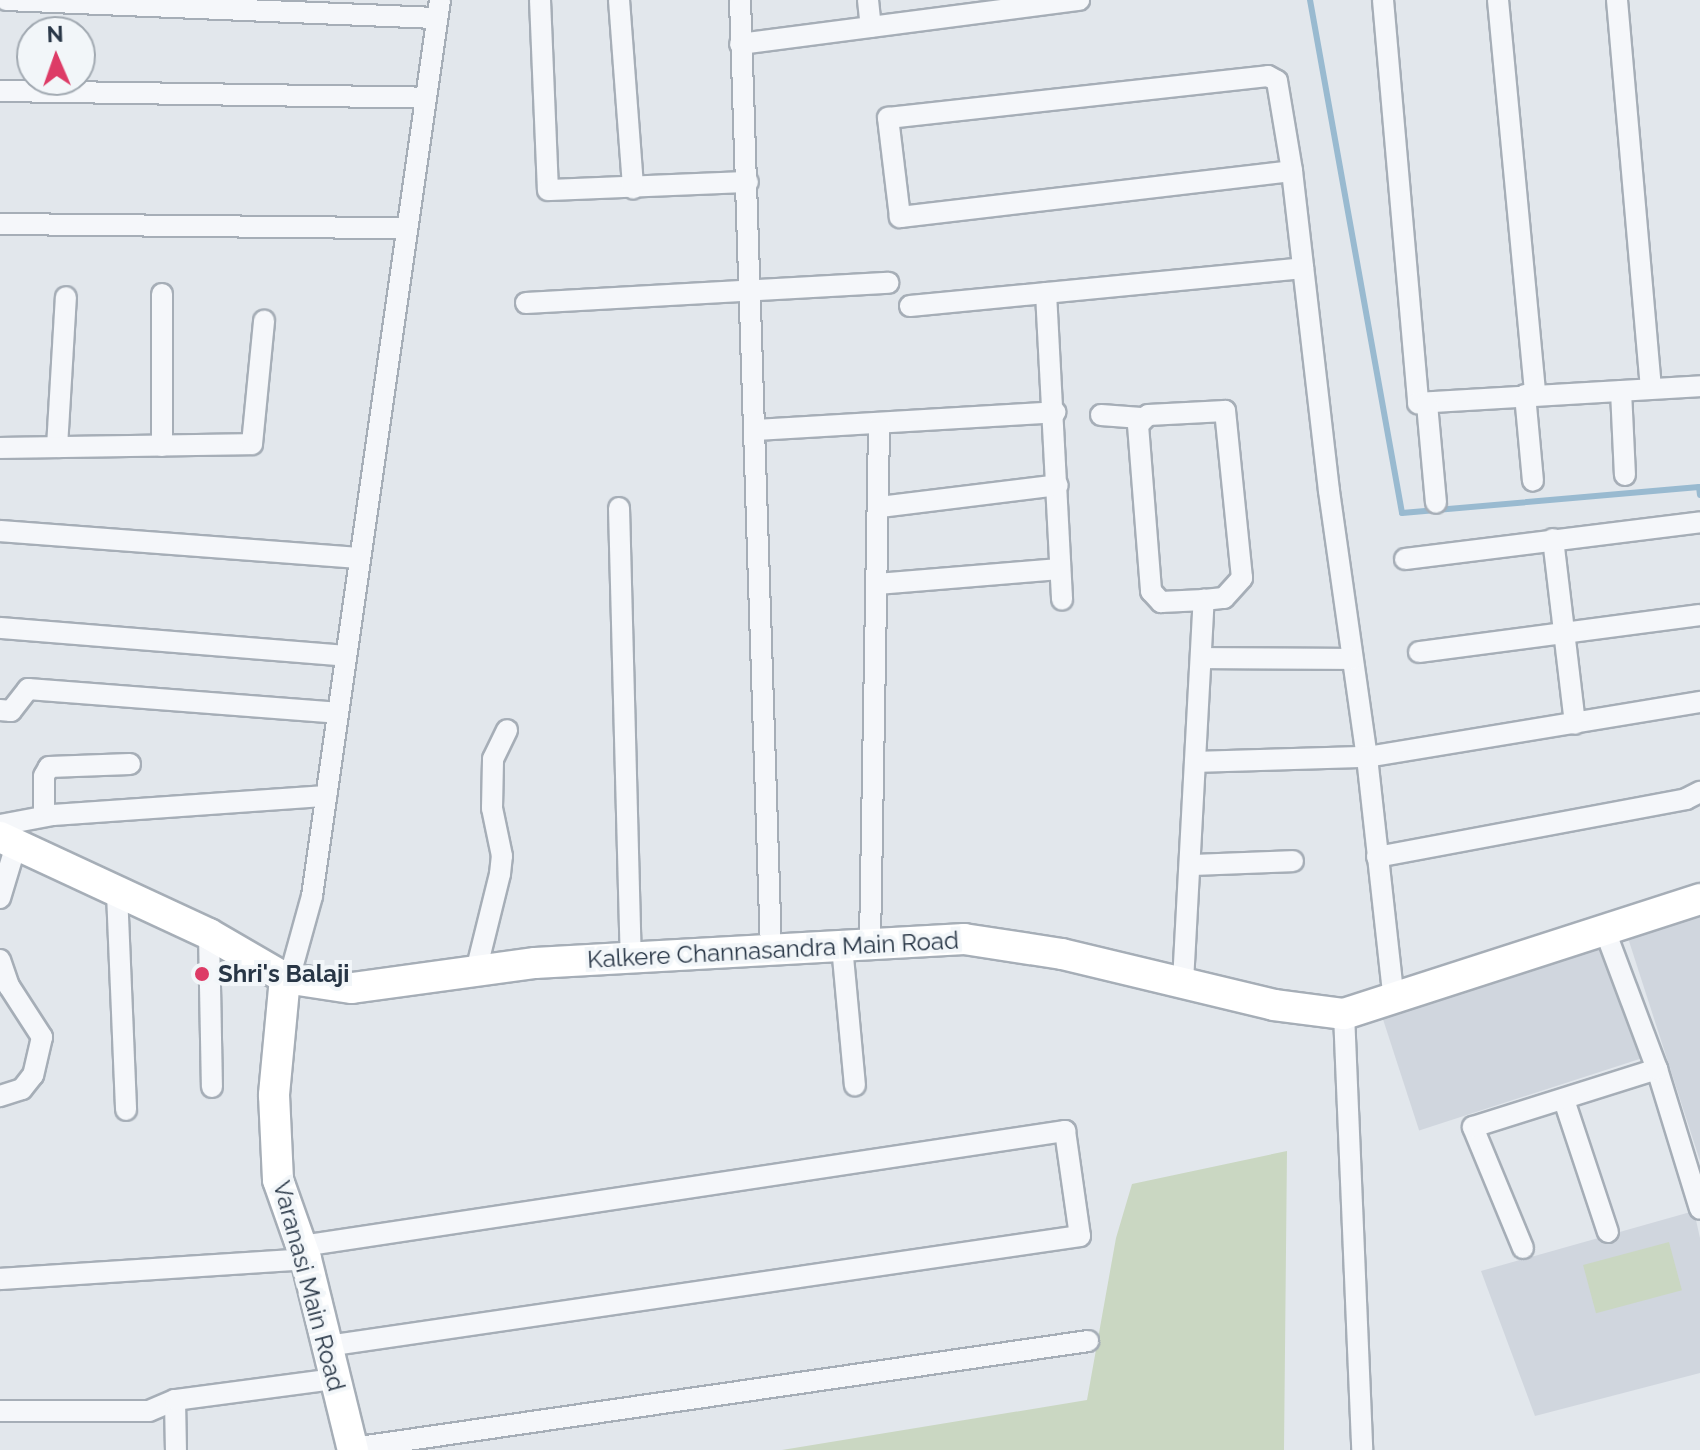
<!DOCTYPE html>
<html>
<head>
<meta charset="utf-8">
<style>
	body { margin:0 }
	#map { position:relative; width:1700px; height:1450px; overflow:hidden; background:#e2e7ec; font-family:Raleway,sans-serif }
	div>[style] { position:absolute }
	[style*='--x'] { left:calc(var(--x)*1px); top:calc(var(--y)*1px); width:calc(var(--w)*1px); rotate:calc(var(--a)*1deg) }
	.built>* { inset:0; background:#d0d6de; transform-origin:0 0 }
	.green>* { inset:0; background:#cad7c2; transform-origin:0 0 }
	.stream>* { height:6px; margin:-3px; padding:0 3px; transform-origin:3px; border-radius:3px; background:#99bad0 }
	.roads { filter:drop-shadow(2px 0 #a6aeb7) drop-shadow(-2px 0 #a6aeb7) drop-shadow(0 2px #a6aeb7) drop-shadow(0 -2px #a6aeb7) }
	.street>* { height:20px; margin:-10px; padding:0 10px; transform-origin:10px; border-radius:10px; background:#f5f7fa }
	.secondary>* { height:30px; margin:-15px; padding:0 15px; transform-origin:15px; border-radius:15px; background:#fff }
	.dots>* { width:22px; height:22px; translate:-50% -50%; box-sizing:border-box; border:4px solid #f2f6f9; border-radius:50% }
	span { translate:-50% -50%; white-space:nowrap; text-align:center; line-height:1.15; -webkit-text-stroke:8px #f2f6f9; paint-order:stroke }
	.street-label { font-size:24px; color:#283646 }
	.poi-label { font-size:24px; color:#283646; font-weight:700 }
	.left { translate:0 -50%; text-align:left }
	.north { position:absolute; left:16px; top:16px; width:80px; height:80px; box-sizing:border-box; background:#f2f6f9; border:2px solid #a1a9b1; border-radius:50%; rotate:358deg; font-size:22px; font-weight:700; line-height:32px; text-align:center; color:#283646 }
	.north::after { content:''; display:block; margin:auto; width:28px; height:36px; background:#dd3b66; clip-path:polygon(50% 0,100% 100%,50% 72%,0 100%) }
</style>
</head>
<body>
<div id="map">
	<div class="built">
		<i style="clip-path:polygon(1700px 913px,1700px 1161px,1628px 938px)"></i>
		<i style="left:1604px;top:939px;width:125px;height:235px;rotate:72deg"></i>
		<i style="clip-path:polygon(1694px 1211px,1700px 1238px,1700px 1373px,1535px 1416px,1481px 1271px)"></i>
	</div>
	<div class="green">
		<i style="clip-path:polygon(1287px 1151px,1284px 1450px,782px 1450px,1087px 1400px,1116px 1238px,1132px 1184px)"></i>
		<i style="left:1669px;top:1242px;width:50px;height:89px;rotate:75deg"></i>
	</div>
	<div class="stream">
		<i style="--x:1310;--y:0;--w:521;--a:79.83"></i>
		<i style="--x:1402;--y:513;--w:298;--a:-5"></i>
		<i style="--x:1699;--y:487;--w:8;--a:83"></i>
	</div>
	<div class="roads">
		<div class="street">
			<i style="--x:6;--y:0;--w:431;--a:2.4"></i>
			<i style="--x:540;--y:0;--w:190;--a:87.6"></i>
			<i style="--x:548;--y:190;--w:200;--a:-2.3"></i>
			<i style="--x:619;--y:0;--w:189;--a:85.7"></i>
			<i style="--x:740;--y:0;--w:951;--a:88.13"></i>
			<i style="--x:868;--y:0;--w:27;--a:84"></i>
			<i style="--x:1383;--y:0;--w:405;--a:85"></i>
			<i style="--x:1418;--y:403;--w:283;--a:-3.4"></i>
			<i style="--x:1498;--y:0;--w:396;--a:84.6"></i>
			<i style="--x:1617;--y:0;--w:390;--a:85"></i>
			<i style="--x:740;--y:44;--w:342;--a:-7.4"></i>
			<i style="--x:0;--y:91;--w:424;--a:0.9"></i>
			<i style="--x:1292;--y:171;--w:395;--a:173.3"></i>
			<i style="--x:900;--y:217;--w:100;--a:-96.9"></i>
			<i style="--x:888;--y:118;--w:382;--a:-6.3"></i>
			<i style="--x:1268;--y:76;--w:10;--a:29"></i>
			<i style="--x:1277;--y:81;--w:91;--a:80.5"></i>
			<i style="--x:1292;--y:171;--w:322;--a:83.4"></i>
			<i style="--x:1329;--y:491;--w:269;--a:81.9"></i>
			<i style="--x:1367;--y:757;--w:246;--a:83.7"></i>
			<i style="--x:0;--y:224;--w:404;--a:0.6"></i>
			<i style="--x:1046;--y:293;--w:307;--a:87"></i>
			<i style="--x:162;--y:294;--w:152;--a:90"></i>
			<i style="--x:526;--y:303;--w:363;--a:-3.2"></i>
			<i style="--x:910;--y:306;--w:395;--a:-5.5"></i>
			<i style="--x:1621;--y:391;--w:84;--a:87.3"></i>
			<i style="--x:1525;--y:395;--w:86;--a:84.7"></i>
			<i style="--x:1427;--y:404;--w:99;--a:84.8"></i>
			<i style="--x:1101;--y:415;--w:40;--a:4.3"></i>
			<i style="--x:756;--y:430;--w:300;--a:-3.4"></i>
			<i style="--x:57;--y:447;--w:150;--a:-86.6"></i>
			<i style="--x:0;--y:448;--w:252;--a:-0.9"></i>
			<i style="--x:252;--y:444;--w:124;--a:-84.4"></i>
			<i style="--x:880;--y:507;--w:179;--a:-7"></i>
			<i style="--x:619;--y:508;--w:449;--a:88.5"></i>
			<i style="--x:0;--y:531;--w:360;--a:4.3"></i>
			<i style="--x:1553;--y:539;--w:186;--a:83.2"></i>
			<i style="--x:1405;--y:559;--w:297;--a:-7.1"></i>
			<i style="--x:877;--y:584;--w:183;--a:-4.7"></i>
			<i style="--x:0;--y:628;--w:347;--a:4.6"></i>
			<i style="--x:1419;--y:652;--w:283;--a:-7.5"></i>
			<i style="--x:1201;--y:658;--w:150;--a:0.4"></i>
			<i style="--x:0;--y:710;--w:11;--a:5"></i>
			<i style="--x:11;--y:711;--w:28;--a:-52"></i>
			<i style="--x:28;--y:689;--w:310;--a:4.4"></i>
			<i style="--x:1195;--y:762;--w:172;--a:-1.7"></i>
			<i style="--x:1367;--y:757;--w:338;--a:-9.4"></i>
			<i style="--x:44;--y:816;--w:40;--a:-90"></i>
			<i style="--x:44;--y:776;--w:10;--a:-61"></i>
			<i style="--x:49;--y:767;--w:81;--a:-2.1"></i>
			<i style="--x:0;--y:825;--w:54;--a:-10.7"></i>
			<i style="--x:53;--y:815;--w:274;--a:-4"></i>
			<i style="--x:1377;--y:857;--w:314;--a:-10.6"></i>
			<i style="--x:1686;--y:799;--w:16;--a:-27"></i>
			<i style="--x:1190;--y:865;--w:103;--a:-2.2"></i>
			<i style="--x:117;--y:893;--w:217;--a:87.6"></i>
			<i style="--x:0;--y:898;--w:55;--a:-73.2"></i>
			<i style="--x:209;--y:934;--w:153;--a:88.9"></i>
			<i style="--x:870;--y:943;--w:518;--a:-89"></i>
			<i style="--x:842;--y:946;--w:140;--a:84.7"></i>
			<i style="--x:0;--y:960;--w:28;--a:71"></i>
			<i style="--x:9;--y:986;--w:61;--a:57.1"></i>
			<i style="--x:42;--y:1037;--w:39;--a:103"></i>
			<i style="--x:33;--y:1075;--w:18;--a:128"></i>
			<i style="--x:22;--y:1089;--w:23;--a:162"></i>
			<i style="--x:476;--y:971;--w:100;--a:-76.1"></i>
			<i style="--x:500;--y:874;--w:18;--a:-84"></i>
			<i style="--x:502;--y:856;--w:49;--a:-101.8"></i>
			<i style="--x:492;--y:808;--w:49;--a:-88.8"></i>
			<i style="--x:493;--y:759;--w:32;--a:-64"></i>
			<i style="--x:289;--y:979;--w:86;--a:-74.5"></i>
			<i style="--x:312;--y:896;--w:905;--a:-81.87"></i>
			<i style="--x:1183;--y:982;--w:383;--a:-86.9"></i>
			<i style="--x:1204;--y:600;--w:20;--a:-6"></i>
			<i style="--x:1224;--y:598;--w:27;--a:-48"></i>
			<i style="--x:1242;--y:578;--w:168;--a:-95.8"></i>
			<i style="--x:1225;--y:411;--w:77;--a:177"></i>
			<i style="--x:1148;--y:415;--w:14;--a:135"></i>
			<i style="--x:1138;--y:425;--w:167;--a:85.5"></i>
			<i style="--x:1151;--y:591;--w:15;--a:48"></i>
			<i style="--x:1161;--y:602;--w:43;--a:-2.7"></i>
			<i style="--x:1344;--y:1014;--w:436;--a:87.6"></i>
			<i style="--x:1657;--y:1069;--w:146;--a:72.9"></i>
			<i style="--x:1564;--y:1100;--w:139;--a:71.6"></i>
			<i style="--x:302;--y:1246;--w:772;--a:-8.57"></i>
			<i style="--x:1065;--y:1131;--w:106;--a:81.9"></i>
			<i style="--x:1080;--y:1236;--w:760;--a:171.68"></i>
			<i style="--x:1523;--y:1248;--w:131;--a:-112.5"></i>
			<i style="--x:1473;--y:1127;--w:193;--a:-17.5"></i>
			<i style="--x:1657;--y:1069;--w:145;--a:-110.6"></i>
			<i style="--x:0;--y:1279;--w:307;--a:-3.7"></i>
			<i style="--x:175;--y:1400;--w:50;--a:88.9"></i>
			<i style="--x:0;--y:1411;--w:149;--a:0"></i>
			<i style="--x:149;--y:1411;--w:28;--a:-23"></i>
			<i style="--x:175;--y:1400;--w:161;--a:-7.5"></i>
			<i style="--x:353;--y:1448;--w:743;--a:-8.28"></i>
		</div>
		<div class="secondary">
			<i style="--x:0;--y:837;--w:230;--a:24.9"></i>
			<i style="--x:209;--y:934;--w:88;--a:30.1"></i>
			<i style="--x:285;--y:978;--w:68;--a:8.5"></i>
			<i style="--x:352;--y:988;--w:185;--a:-7.8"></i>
			<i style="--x:535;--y:963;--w:430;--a:-3.2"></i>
			<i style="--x:964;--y:939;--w:99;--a:8.7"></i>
			<i style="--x:1062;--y:954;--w:218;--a:13.5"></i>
			<i style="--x:1274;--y:1005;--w:71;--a:7.3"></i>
			<i style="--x:1344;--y:1014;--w:374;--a:-17.9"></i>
			<i style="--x:285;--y:978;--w:118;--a:95.4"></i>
			<i style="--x:274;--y:1095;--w:85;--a:87.3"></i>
			<i style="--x:278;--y:1180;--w:84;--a:70.5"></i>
			<i style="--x:306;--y:1259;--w:197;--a:76.2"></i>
		</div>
	</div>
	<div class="dots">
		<i style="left:202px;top:974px;background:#dd3b66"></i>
	</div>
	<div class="street-label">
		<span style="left:773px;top:950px;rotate:-3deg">Kalkere Channasandra Main Road</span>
		<span style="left:309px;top:1286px;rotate:75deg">Varanasi Main Road</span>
	</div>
	<div class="poi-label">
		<span class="left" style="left:218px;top:974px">Shri's Balaji</span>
	</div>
	<div class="north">N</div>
</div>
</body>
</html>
